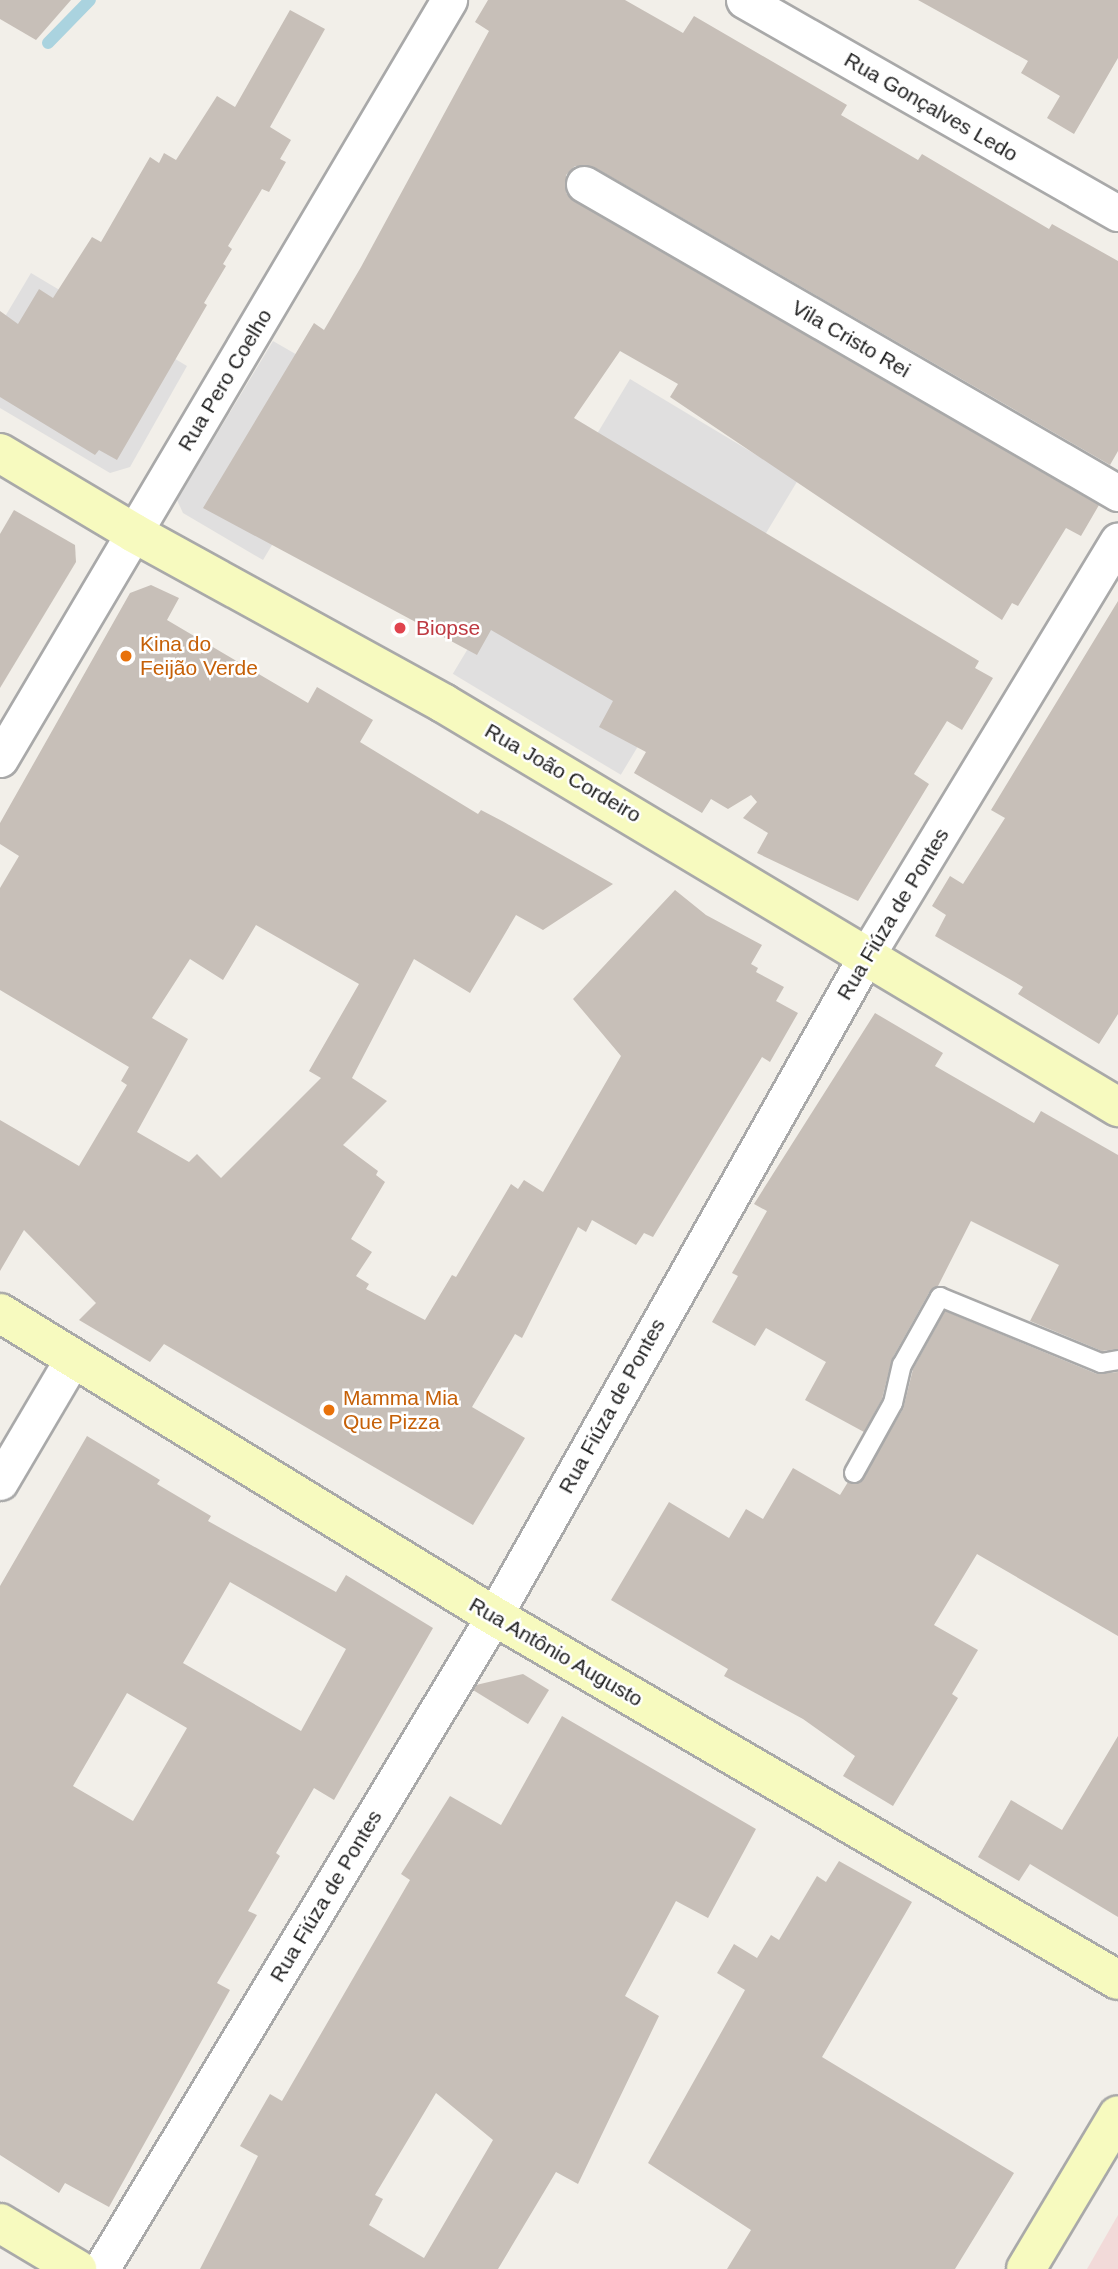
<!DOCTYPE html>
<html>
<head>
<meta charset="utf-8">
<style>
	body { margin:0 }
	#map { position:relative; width:1118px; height:2269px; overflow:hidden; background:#f2efe9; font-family:Arial,sans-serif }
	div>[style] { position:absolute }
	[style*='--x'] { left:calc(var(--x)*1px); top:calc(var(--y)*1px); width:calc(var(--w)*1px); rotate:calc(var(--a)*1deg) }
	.residential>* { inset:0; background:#e0dfdf; transform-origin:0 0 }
	.commercial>* { inset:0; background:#f2dad9 }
	.stream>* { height:12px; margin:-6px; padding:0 6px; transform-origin:6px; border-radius:6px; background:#aad3df }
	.building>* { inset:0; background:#c7bfb8 }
	.roads { filter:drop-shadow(2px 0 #a9a9a9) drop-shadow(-2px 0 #a9a9a9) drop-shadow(0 2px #a9a9a9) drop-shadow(0 -2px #a9a9a9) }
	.lane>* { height:18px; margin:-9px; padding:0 9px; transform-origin:9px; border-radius:9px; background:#fff }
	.street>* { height:35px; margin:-17.5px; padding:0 17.5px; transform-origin:17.5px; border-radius:17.5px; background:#fff }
	.secondary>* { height:38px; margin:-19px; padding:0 19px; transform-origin:19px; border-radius:19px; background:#f7fabf }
	.dots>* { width:19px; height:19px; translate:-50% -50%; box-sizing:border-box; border:4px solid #fff; border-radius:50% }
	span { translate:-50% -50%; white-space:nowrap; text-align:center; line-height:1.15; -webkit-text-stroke:5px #fff; paint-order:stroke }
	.street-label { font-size:21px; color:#222 }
	.health-label { font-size:21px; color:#be3a42 }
	.left { translate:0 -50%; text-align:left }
	.food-label { font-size:21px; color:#c56008 }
</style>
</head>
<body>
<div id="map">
	<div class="residential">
		<i style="clip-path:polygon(31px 273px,187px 366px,130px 467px,110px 473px,0 408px,0 325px)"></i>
		<i style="clip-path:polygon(273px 341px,363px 393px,263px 560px,183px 513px,177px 500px)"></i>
		<i style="left:630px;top:379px;width:196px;height:344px;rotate:31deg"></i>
	</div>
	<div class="commercial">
		<i style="clip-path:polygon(1118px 2215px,1118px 2269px,1087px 2269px)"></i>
	</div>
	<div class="stream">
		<i style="--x:48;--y:43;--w:60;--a:-45.7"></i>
	</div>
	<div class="building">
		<i style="clip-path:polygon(0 0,71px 0,36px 40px,0 19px)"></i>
		<i style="clip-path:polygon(488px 0,625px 0,683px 33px,694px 16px,847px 105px,841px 115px,918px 160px,922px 154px,1049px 229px,1052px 224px,1118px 261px,1118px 451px,1110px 465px,594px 167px,575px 166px,566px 175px,566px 193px,574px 201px,1099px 505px,1081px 536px,1066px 528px,1018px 606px,1012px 603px,1002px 620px,670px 397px,678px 384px,620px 351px,574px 418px,979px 661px,975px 668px,993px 678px,962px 730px,947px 721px,914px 774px,929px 784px,858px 901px,757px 853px,768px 833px,743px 818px,757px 802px,751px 795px,728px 809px,711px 799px,702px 813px,634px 773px,646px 752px,599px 727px,613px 701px,491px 630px,477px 655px,203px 508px,314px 323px,324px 330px,361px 267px,489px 31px,475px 22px)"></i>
		<i style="clip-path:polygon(918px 0,1118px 0,1118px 58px,1074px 134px,1047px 118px,1060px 96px,1021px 73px,1028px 61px)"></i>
		<i style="clip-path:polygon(290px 10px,325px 29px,270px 127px,291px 140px,280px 159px,286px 162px,269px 192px,262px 189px,228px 246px,232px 249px,223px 264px,226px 266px,204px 303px,207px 305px,117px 460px,99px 450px,95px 455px,0 397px,0 311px,18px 324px,39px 289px,53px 298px,92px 237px,101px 242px,150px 157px,159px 163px,164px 153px,176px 160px,217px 96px,235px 107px)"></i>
		<i style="clip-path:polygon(14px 510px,75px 545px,76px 562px,0 688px,0 534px)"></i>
		<i style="clip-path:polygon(evenodd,151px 585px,179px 598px,167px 620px,308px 703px,317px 687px,373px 720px,360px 742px,478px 814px,481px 810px,504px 822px,613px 884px,543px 930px,516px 915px,470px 993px,414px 959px,352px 1078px,387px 1101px,343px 1145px,378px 1171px,376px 1175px,385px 1182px,351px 1239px,372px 1252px,356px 1276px,369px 1284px,366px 1289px,425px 1320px,452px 1275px,456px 1277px,511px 1184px,518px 1189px,524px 1180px,543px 1192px,621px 1056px,573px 999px,675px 890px,706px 915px,762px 945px,751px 964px,758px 968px,756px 972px,784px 987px,776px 1001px,798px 1013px,770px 1062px,762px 1057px,653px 1237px,644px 1233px,636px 1245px,592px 1220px,586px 1232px,578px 1227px,522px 1338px,515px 1334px,472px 1407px,525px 1438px,473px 1525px,164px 1344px,150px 1362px,79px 1320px,96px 1303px,24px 1230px,0 1271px,0 1120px,79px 1166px,127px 1085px,121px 1081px,129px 1067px,0 990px,0 888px,19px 856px,0 844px,0 823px,130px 593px,151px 585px,256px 925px,359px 984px,309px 1071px,321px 1078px,221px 1178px,197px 1154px,189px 1162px,137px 1132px,188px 1039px,152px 1018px,190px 959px,223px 980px,256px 925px)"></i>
		<i style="clip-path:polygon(1118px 601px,1118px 1014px,1099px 1044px,1018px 994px,1023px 987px,935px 936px,946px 915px,932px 906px,950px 876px,963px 884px,1005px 818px,991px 810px)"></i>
		<i style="clip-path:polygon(875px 1013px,943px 1053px,935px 1066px,1034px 1123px,1041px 1111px,1118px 1155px,1118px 1349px,1102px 1351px,1030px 1321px,1059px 1265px,971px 1221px,938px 1286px,930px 1291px,892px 1359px,882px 1399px,864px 1432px,805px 1400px,826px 1362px,766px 1328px,755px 1346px,712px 1322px,738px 1276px,732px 1273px,767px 1211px,754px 1204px)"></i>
		<i style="clip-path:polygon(945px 1311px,1097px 1374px,1118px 1372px,1118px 1636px,977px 1554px,934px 1625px,978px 1650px,952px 1694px,958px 1698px,893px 1806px,843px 1776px,855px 1756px,803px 1719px,724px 1676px,728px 1669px,611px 1600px,669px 1502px,729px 1538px,746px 1509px,763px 1519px,793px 1468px,840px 1495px,848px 1482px,860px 1482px,903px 1409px,913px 1369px)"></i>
		<i style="clip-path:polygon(evenodd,87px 1436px,160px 1480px,157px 1484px,211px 1516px,208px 1521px,336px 1592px,346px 1575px,433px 1628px,334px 1800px,314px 1788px,276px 1853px,280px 1856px,248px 1911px,257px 1915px,217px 1983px,230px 1990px,109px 2207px,65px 2183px,59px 2193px,0 2155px,0 1586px,87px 1436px,230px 1582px,346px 1649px,301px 1731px,183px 1663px,230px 1582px,87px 1436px,127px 1693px,187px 1728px,133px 1821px,73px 1786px,127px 1693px)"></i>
		<i style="clip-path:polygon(523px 1674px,549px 1690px,528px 1724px,473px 1690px,476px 1685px)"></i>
		<i style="clip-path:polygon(evenodd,562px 1716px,756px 1829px,708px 1918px,676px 1901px,625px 1996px,659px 2016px,578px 2184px,556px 2172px,498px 2269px,200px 2269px,258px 2156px,240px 2146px,270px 2094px,282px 2101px,410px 1880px,401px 1874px,450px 1796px,501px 1825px,562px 1716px,436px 2093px,493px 2140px,424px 2258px,369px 2225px,383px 2199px,375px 2195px,436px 2093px)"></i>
		<i style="clip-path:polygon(1118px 1736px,1118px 1917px,1030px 1864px,1019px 1881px,978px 1857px,1011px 1800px,1062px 1830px)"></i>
		<i style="clip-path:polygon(839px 1861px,912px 1902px,822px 2057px,1014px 2173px,955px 2269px,727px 2269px,751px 2230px,648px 2163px,745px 1990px,717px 1973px,734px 1944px,757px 1958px,771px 1935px,779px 1940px,817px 1876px,826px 1882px)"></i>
	</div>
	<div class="roads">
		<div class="lane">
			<i style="--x:854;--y:1473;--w:80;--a:-60.9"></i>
			<i style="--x:893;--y:1403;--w:39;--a:-77"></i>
			<i style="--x:902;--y:1365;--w:78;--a:-60.8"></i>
			<i style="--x:940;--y:1297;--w:174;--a:22.3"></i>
			<i style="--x:1101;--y:1363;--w:17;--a:-10"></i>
		</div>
		<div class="street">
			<i style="--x:744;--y:0;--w:430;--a:29.7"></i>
			<i style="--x:584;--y:184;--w:617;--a:30.06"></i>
			<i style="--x:0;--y:759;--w:882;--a:-59.39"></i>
			<i style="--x:0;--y:1482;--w:144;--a:-59.5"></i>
			<i style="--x:101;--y:2269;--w:762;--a:-58.96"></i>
			<i style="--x:494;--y:1616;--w:755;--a:-60.58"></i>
			<i style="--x:865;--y:958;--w:488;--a:-58.8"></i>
		</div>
		<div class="secondary">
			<i style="--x:0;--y:453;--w:156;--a:30.8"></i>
			<i style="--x:134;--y:533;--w:353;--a:28.8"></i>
			<i style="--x:443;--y:703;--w:787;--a:30.9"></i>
			<i style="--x:0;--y:1313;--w:580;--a:31.52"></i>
			<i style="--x:494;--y:1616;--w:722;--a:30.26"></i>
			<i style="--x:0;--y:2223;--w:90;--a:30.9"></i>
			<i style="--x:1026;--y:2269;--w:179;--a:-59.1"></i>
		</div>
	</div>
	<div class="dots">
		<i style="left:400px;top:628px;background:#e0444e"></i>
		<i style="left:126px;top:656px;background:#e8710a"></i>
		<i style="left:329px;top:1410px;background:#e8710a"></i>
	</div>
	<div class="street-label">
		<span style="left:931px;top:107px;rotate:30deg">Rua Gonçalves Ledo</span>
		<span style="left:851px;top:339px;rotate:30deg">Vila Cristo Rei</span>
		<span style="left:225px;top:380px;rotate:-59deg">Rua Pero Coelho</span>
		<span style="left:563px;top:773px;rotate:30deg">Rua João Cordeiro</span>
		<span style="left:893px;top:914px;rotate:-59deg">Rua Fiúza de Pontes</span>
		<span style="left:612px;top:1406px;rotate:-61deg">Rua Fiúza de Pontes</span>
		<span style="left:556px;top:1652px;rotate:30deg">Rua Antônio Augusto</span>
		<span style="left:326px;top:1896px;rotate:-59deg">Rua Fiúza de Pontes</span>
	</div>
	<div class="health-label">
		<span class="left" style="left:416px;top:628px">Biopse</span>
	</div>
	<div class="food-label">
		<span class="left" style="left:140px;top:656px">Kina do<br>Feijão Verde</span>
		<span class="left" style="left:343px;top:1410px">Mamma Mia<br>Que Pizza</span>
	</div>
</div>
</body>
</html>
